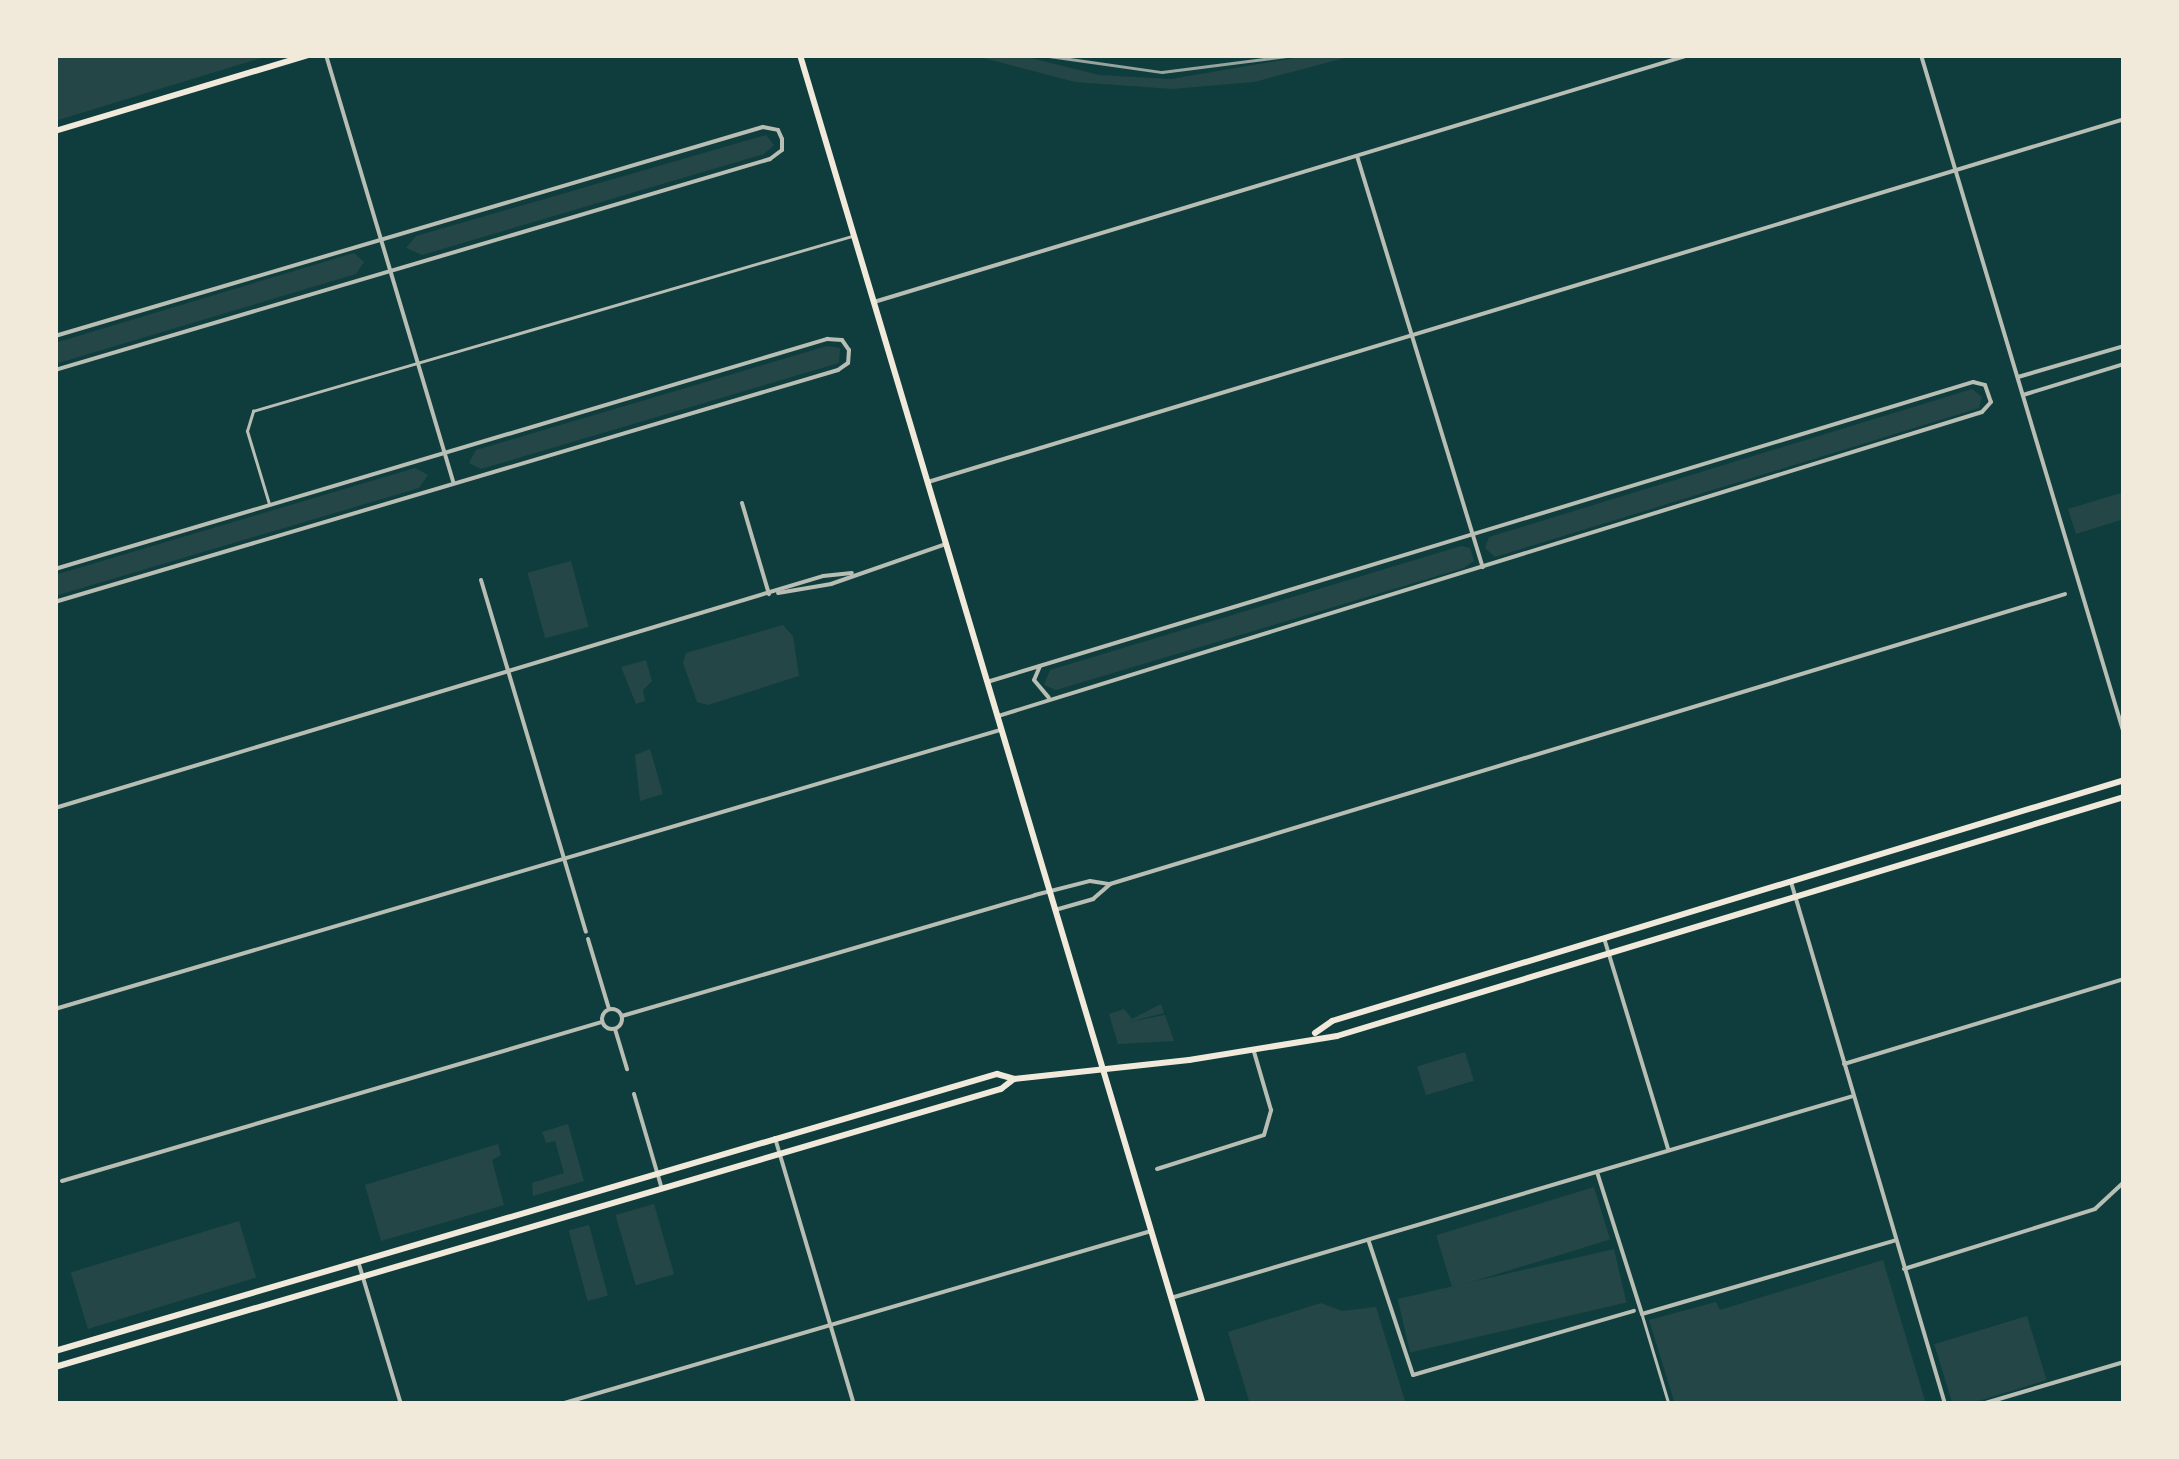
<!DOCTYPE html>
<html>
<head>
<meta charset="utf-8">
<style>
	body { margin:0 }
	#map { position:relative; width:2179px; height:1459px; overflow:hidden; background:#0f3d3e; font-family:Commissioner,sans-serif }
	div>[style] { position:absolute }
	[style*='--x'] { left:calc(var(--x)*1px); top:calc(var(--y)*1px); width:calc(var(--w)*1px); rotate:calc(var(--a)*1deg) }
	.green>* { inset:0; background:#244646; transform-origin:0 0 }
	.service>* { height:2.5px; margin:-1.25px; padding:0 1.25px; transform-origin:1.25px; border-radius:1.25px; background:#b8beb3 }
	.minor>* { height:4px; margin:-2px; padding:0 2px; transform-origin:2px; border-radius:2px; background:#b8beb3 }
	.minor>.ring { margin:-2px; padding:0; box-sizing:content-box; background:none; border:4px solid #b8beb3; border-radius:50% }
	.secondary>* { height:6px; margin:-3px; padding:0 3px; transform-origin:3px; border-radius:3px; background:#f1e9da }
	.tram>* { height:2.5px; margin:-1.25px; padding:0 1.25px; transform-origin:1.25px; border-radius:1.25px; background:#97a49c }
	span { translate:-50% -50%; white-space:nowrap; text-align:center; line-height:1.15; -webkit-text-stroke:8px #f1e9da; paint-order:stroke }
	.frame { position:absolute; inset:0; border:58px solid #f1e9da; pointer-events:none }
</style>
</head>
<body>
<div id="map">
	<div class="green">
		<i style="clip-path:polygon(55px 55px,271px 55px,55px 121px)"></i>
		<i style="clip-path:polygon(972px 55px,1019px 55px,1099px 75px,1171px 79px,1312px 55px,1356px 55px,1254px 82px,1172px 89px,1075px 82px)"></i>
		<i style="clip-path:polygon(766px 135px,774px 145px,764px 154px,422px 255px,406px 248px,416px 236px)"></i>
		<i style="clip-path:polygon(354px 253px,364px 262px,356px 274px,55px 364px,55px 343px)"></i>
		<i style="clip-path:polygon(827px 346px,840px 348px,839px 363px,481px 469px,469px 463px,476px 450px)"></i>
		<i style="clip-path:polygon(1972px 389px,1982px 397px,1979px 408px,1495px 557px,1485px 548px,1489px 537px)"></i>
		<i style="clip-path:polygon(415px 468px,428px 475px,419px 488px,55px 596px,55px 575px)"></i>
		<i style="clip-path:polygon(2124px 492px,2124px 519px,2076px 534px,2068px 509px)"></i>
		<i style="clip-path:polygon(1461px 546px,1470px 548px,1474px 561px,1464px 568px,1056px 690px,1044px 685px,1050px 670px)"></i>
		<i style="left:571px;top:561px;width:68px;height:45px;rotate:75deg"></i>
		<i style="clip-path:polygon(783px 625px,793px 636px,799px 676px,708px 705px,697px 702px,683px 663px,686px 653px)"></i>
		<i style="clip-path:polygon(646px 660px,652px 681px,643px 690px,645px 701px,636px 704px,621px 667px)"></i>
		<i style="clip-path:polygon(650px 749px,663px 794px,640px 801px,635px 755px)"></i>
		<i style="clip-path:polygon(1161px 1004px,1164px 1013px,1129px 1022px,1165px 1015px,1174px 1041px,1118px 1044px,1109px 1014px,1124px 1009px,1132px 1019px)"></i>
		<i style="left:1465px;top:1052px;width:30px;height:50px;rotate:73deg"></i>
		<i style="clip-path:polygon(568px 1124px,584px 1181px,533px 1196px,532px 1183px,564px 1173px,555px 1141px,546px 1143px,542px 1132px)"></i>
		<i style="clip-path:polygon(498px 1144px,501px 1155px,492px 1160px,504px 1205px,381px 1241px,365px 1185px)"></i>
		<i style="left:1594px;top:1187px;width:55px;height:165px;rotate:73deg"></i>
		<i style="left:654px;top:1204px;width:73px;height:40px;rotate:74deg"></i>
		<i style="left:239px;top:1221px;width:59px;height:176px;rotate:73deg"></i>
		<i style="left:589px;top:1225px;width:73px;height:21px;rotate:75deg"></i>
		<i style="left:1614px;top:1249px;width:55px;height:222px;rotate:77deg"></i>
		<i style="clip-path:polygon(1883px 1260px,1926px 1404px,1675px 1404px,1649px 1320px,1716px 1302px,1720px 1310px)"></i>
		<i style="clip-path:polygon(1321px 1303px,1342px 1311px,1376px 1307px,1406px 1404px,1250px 1404px,1228px 1332px)"></i>
		<i style="left:2027px;top:1316px;width:67px;height:97px;rotate:73deg"></i>
	</div>
	<div class="service">
		<i style="--x:269;--y:504;--w:76;--a:-106.8"></i>
		<i style="--x:247;--y:431;--w:21;--a:-73"></i>
		<i style="--x:253;--y:411;--w:624;--a:-16.29"></i>
		<i style="--x:1642;--y:1314;--w:94;--a:73.3"></i>
	</div>
	<div class="minor">
		<i style="--x:326;--y:55;--w:445;--a:73.4"></i>
		<i style="--x:1921;--y:55;--w:709;--a:73.35"></i>
		<i style="--x:1357;--y:156;--w:430;--a:73"></i>
		<i style="--x:874;--y:302;--w:852;--a:-16.86"></i>
		<i style="--x:55;--y:336;--w:738;--a:-16.45"></i>
		<i style="--x:763;--y:127;--w:15;--a:11"></i>
		<i style="--x:778;--y:130;--w:10;--a:66"></i>
		<i style="--x:782;--y:139;--w:11;--a:90"></i>
		<i style="--x:782;--y:150;--w:15;--a:143"></i>
		<i style="--x:770;--y:159;--w:745;--a:163.56"></i>
		<i style="--x:2018;--y:377;--w:110;--a:-16.3"></i>
		<i style="--x:2023;--y:395;--w:106;--a:-17.1"></i>
		<i style="--x:928;--y:482;--w:1250;--a:-16.88"></i>
		<i style="--x:742;--y:503;--w:95;--a:73.5"></i>
		<i style="--x:55;--y:569;--w:806;--a:-16.59"></i>
		<i style="--x:827;--y:339;--w:15;--a:4"></i>
		<i style="--x:842;--y:340;--w:12;--a:55"></i>
		<i style="--x:849;--y:350;--w:13;--a:94"></i>
		<i style="--x:848;--y:363;--w:12;--a:145"></i>
		<i style="--x:838;--y:370;--w:817;--a:163.5"></i>
		<i style="--x:481;--y:580;--w:367;--a:73.4"></i>
		<i style="--x:778;--y:593;--w:54;--a:-9.6"></i>
		<i style="--x:831;--y:584;--w:122;--a:-19.2"></i>
		<i style="--x:1040;--y:666;--w:15;--a:113"></i>
		<i style="--x:1034;--y:680;--w:23;--a:50"></i>
		<i style="--x:987;--y:682;--w:1031;--a:-16.92"></i>
		<i style="--x:1973;--y:382;--w:12;--a:14"></i>
		<i style="--x:1985;--y:385;--w:18;--a:71"></i>
		<i style="--x:1991;--y:402;--w:13;--a:132"></i>
		<i style="--x:1982;--y:412;--w:1030;--a:162.83"></i>
		<i style="--x:55;--y:808;--w:802;--a:-16.81"></i>
		<i style="--x:823;--y:576;--w:29;--a:-6"></i>
		<i style="--x:1791;--y:882;--w:544;--a:73.56"></i>
		<i style="--x:1055;--y:910;--w:40;--a:-16"></i>
		<i style="--x:1093;--y:899;--w:23;--a:-41"></i>
		<i style="--x:1110;--y:884;--w:998;--a:-16.89"></i>
		<i style="--x:1604;--y:938;--w:220;--a:73.1"></i>
		<i style="--x:588;--y:939;--w:73;--a:73.3"></i>
		<i class="ring" style="left:602px;top:1009px;width:16px;height:16px"></i>
		<i style="--x:55;--y:1009;--w:985;--a:-16.45"></i>
		<i style="--x:622;--y:1016;--w:430;--a:-16.3"></i>
		<i style="--x:1035;--y:895;--w:57;--a:-14.3"></i>
		<i style="--x:1090;--y:881;--w:20;--a:9"></i>
		<i style="--x:615;--y:1029;--w:42;--a:73.3"></i>
		<i style="--x:1844;--y:1064;--w:293;--a:-16.9"></i>
		<i style="--x:634;--y:1094;--w:99;--a:73.6"></i>
		<i style="--x:775;--y:1138;--w:277;--a:73.5"></i>
		<i style="--x:1157;--y:1169;--w:112;--a:-17.6"></i>
		<i style="--x:1264;--y:1135;--w:26;--a:-74"></i>
		<i style="--x:1271;--y:1110;--w:60;--a:-106.3"></i>
		<i style="--x:1597;--y:1172;--w:149;--a:72.4"></i>
		<i style="--x:1642;--y:1314;--w:262;--a:-16.2"></i>
		<i style="--x:62;--y:1181;--w:563;--a:-16.41"></i>
		<i style="--x:1369;--y:1242;--w:140;--a:71.7"></i>
		<i style="--x:1413;--y:1375;--w:230;--a:-16.2"></i>
		<i style="--x:358;--y:1261;--w:149;--a:73.3"></i>
		<i style="--x:1904;--y:1269;--w:200;--a:-17.4"></i>
		<i style="--x:2095;--y:1209;--w:40;--a:-43"></i>
		<i style="--x:1171;--y:1298;--w:711;--a:-16.5"></i>
		<i style="--x:561;--y:1404;--w:615;--a:-16.34"></i>
		<i style="--x:1190;--y:1404;--w:12;--a:-14"></i>
		<i style="--x:1982;--y:1404;--w:148;--a:-16.5"></i>
	</div>
	<div class="secondary">
		<i style="--x:800;--y:55;--w:1408;--a:73.37"></i>
		<i style="--x:55;--y:131;--w:264;--a:-16.7"></i>
		<i style="--x:1315;--y:1033;--w:21;--a:-35"></i>
		<i style="--x:1332;--y:1021;--w:828;--a:-16.92"></i>
		<i style="--x:55;--y:1351;--w:982;--a:-16.39"></i>
		<i style="--x:997;--y:1074;--w:18;--a:16"></i>
		<i style="--x:1014;--y:1079;--w:176;--a:-6.2"></i>
		<i style="--x:1189;--y:1060;--w:150;--a:-9.2"></i>
		<i style="--x:1337;--y:1036;--w:822;--a:-16.89"></i>
		<i style="--x:55;--y:1367;--w:986;--a:-16.38"></i>
		<i style="--x:1001;--y:1089;--w:16;--a:-38"></i>
	</div>
	<div class="tram">
		<i style="--x:1042;--y:55;--w:121;--a:8.1"></i>
		<i style="--x:1162;--y:72;--w:133;--a:-7.3"></i>
	</div>
	<div class="frame"></div>
</div>
</body>
</html>
